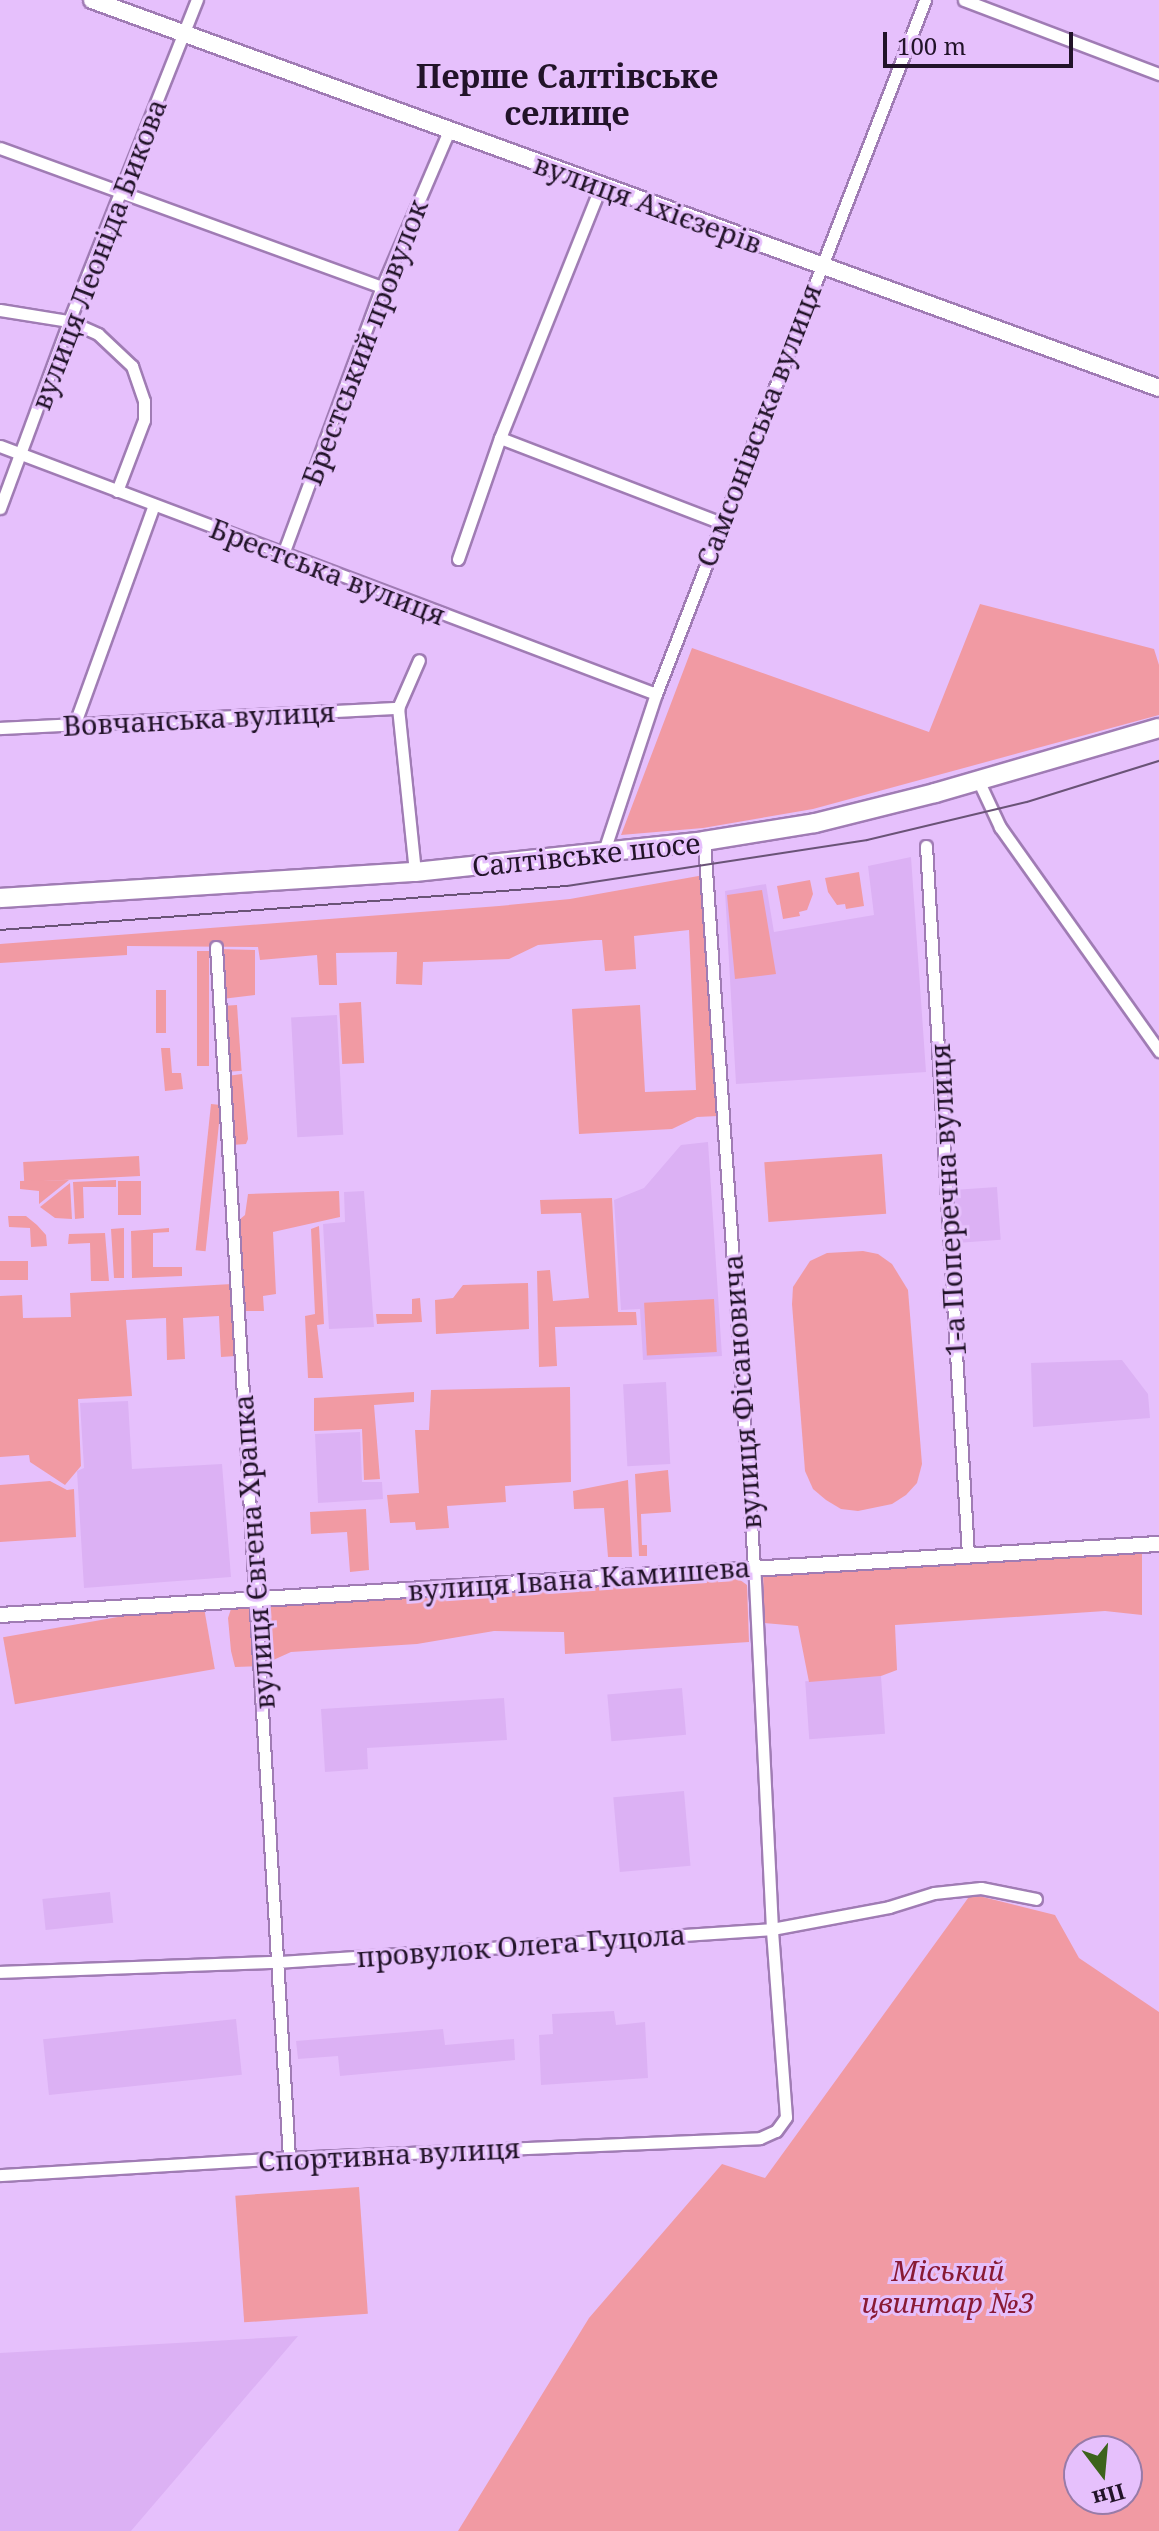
<!DOCTYPE html>
<html>
<head>
<meta charset="utf-8">
<style>
	body { margin:0 }
	#map { position:relative; width:1159px; height:2531px; overflow:hidden; background:#e6c0fc; font-family:"Noto Serif",serif }
	div>[style] { position:absolute }
	[style*='--x'] { left:calc(var(--x)*1px); top:calc(var(--y)*1px); width:calc(var(--w)*1px); rotate:calc(var(--a)*1deg) }
	.built>* { inset:0; background:#dcb1f4; transform-origin:0 0 }
	.green>* { inset:0; background:#f19aa3; transform-origin:0 0 }
	.roads { filter:drop-shadow(2px 0 #a07cb4) drop-shadow(-2px 0 #a07cb4) drop-shadow(0 2px #a07cb4) drop-shadow(0 -2px #a07cb4) }
	.minor>* { height:11px; margin:-5.5px; padding:0 5.5px; transform-origin:5.5px; border-radius:5.5px; background:#fff }
	.tertiary>* { height:14px; margin:-7px; padding:0 7px; transform-origin:7px; border-radius:7px; background:#fff }
	.secondary>* { height:16px; margin:-8px; padding:0 8px; transform-origin:8px; border-radius:8px; background:#fff }
	.primary>* { height:18px; margin:-9px; padding:0 9px; transform-origin:9px; border-radius:9px; background:#fff }
	.tram>* { height:2px; margin:-1px; padding:0 1px; transform-origin:1px; border-radius:1px; background:#6a5377 }
	span { translate:-50% -50%; white-space:nowrap; text-align:center; line-height:1.15; -webkit-text-stroke:6px #e6c0fc; paint-order:stroke }
	.street-label { font-size:28px; color:#221329 }
	.park-label { font-size:28px; color:#891a35; font-style:italic }
	.quarter-label { font-size:32px; color:#221329; font-weight:700 }
	.north { position:absolute; left:1063px; top:2435px; width:80px; height:80px; box-sizing:border-box; background:#e6c0fc; border:2px solid #987ba8; border-radius:50%; rotate:164deg; font-size:22px; font-weight:700; line-height:32px; text-align:center; color:#221329 }
	.north::after { content:''; display:block; margin:auto; width:28px; height:36px; background:#3d631c; clip-path:polygon(50% 0,100% 100%,50% 72%,0 100%) }
	.scale { position:absolute; left:883px; top:32px; width:190px; height:36px; box-sizing:border-box; border:4px solid #221329; border-top:0; padding-left:10px; font-size:24px; line-height:28px; white-space:nowrap; color:#221329; -webkit-text-stroke:6px #e6c0fc; paint-order:stroke }
</style>
</head>
<body>
<div id="map">
	<div class="built">
		<i style="clip-path:polygon(911px 857px,926px 1072px,736px 1084px,725px 891px,766px 884px,774px 932px,874px 915px,868px 866px)"></i>
		<i style="left:337px;top:1015px;width:120px;height:46px;rotate:87deg"></i>
		<i style="clip-path:polygon(708px 1142px,722px 1356px,643px 1360px,640px 1309px,621px 1310px,614px 1200px,644px 1188px,681px 1145px)"></i>
		<i style="left:997px;top:1187px;width:53px;height:44px;rotate:86deg"></i>
		<i style="clip-path:polygon(364px 1191px,374px 1327px,329px 1329px,323px 1224px,345px 1222px,344px 1192px)"></i>
		<i style="clip-path:polygon(1122px 1360px,1148px 1394px,1150px 1418px,1033px 1427px,1031px 1363px)"></i>
		<i style="left:666px;top:1382px;width:82px;height:43px;rotate:87deg"></i>
		<i style="clip-path:polygon(128px 1401px,132px 1469px,222px 1464px,231px 1577px,84px 1588px,77px 1471px,84px 1468px,80px 1403px)"></i>
		<i style="clip-path:polygon(360px 1432px,362px 1482px,382px 1482px,383px 1499px,318px 1503px,315px 1434px)"></i>
		<i style="left:881px;top:1676px;width:58px;height:76px;rotate:86deg"></i>
		<i style="left:682px;top:1688px;width:47px;height:75px;rotate:85deg"></i>
		<i style="clip-path:polygon(504px 1698px,507px 1740px,367px 1748px,368px 1769px,325px 1772px,321px 1709px)"></i>
		<i style="left:684px;top:1791px;width:75px;height:71px;rotate:85deg"></i>
		<i style="left:110px;top:1892px;width:31px;height:68px;rotate:84deg"></i>
		<i style="clip-path:polygon(614px 2011px,616px 2025px,645px 2022px,648px 2078px,541px 2085px,539px 2035px,553px 2034px,552px 2014px)"></i>
		<i style="left:236px;top:2019px;width:56px;height:194px;rotate:84deg"></i>
		<i style="clip-path:polygon(443px 2029px,445px 2045px,514px 2039px,515px 2060px,340px 2076px,338px 2056px,298px 2059px,296px 2041px)"></i>
		<i style="clip-path:polygon(298px 2336px,131px 2531px,0 2531px,0 2353px)"></i>
	</div>
	<div class="green">
		<i style="clip-path:polygon(980px 604px,1154px 649px,1159px 665px,1159px 715px,813px 809px,703px 828px,621px 835px,692px 648px,929px 732px)"></i>
		<i style="clip-path:polygon(859px 872px,864px 906px,846px 909px,845px 904px,837px 905px,828px 892px,825px 878px)"></i>
		<i style="clip-path:polygon(704px 875px,718px 1116px,697px 1117px,672px 1129px,579px 1134px,572px 1009px,640px 1005px,645px 1092px,696px 1090px,689px 930px,634px 936px,636px 969px,605px 971px,602px 940px,595px 940px,538px 945px,509px 959px,423px 962px,422px 985px,396px 984px,397px 952px,336px 953px,337px 985px,319px 985px,317px 955px,260px 960px,258px 947px,127px 946px,127px 955px,0 963px,0 944px,499px 906px,570px 899px)"></i>
		<i style="clip-path:polygon(810px 880px,813px 894px,807px 910px,799px 912px,800px 916px,783px 919px,777px 886px)"></i>
		<i style="clip-path:polygon(762px 890px,776px 974px,735px 979px,727px 895px)"></i>
		<i style="clip-path:polygon(218px 949px,255px 950px,255px 995px,222px 999px)"></i>
		<i style="left:197px;top:951px;width:12px;height:115px"></i>
		<i style="left:156px;top:990px;width:10px;height:43px"></i>
		<i style="left:361px;top:1002px;width:61px;height:22px;rotate:87deg"></i>
		<i style="left:237px;top:1005px;width:66px;height:16px;rotate:86deg"></i>
		<i style="clip-path:polygon(161px 1048px,170px 1048px,172px 1073px,181px 1073px,183px 1089px,165px 1091px)"></i>
		<i style="clip-path:polygon(242px 1074px,248px 1139px,246px 1144px,231px 1145px,227px 1076px)"></i>
		<i style="left:211px;top:1104px;width:10px;height:147px;rotate:6deg"></i>
		<i style="left:882px;top:1154px;width:60px;height:118px;rotate:86deg"></i>
		<i style="left:139px;top:1156px;width:20px;height:116px;rotate:87deg"></i>
		<i style="clip-path:polygon(69px 1180px,39px 1204px,39px 1191px,20px 1189px,20px 1181px)"></i>
		<i style="clip-path:polygon(116px 1180px,116px 1187px,83px 1187px,84px 1218px,75px 1219px,73px 1182px)"></i>
		<i style="left:118px;top:1181px;width:23px;height:34px"></i>
		<i style="clip-path:polygon(70px 1183px,72px 1219px,55px 1218px,40px 1207px)"></i>
		<i style="clip-path:polygon(339px 1191px,340px 1217px,273px 1232px,276px 1294px,263px 1296px,264px 1311px,243px 1311px,239px 1220px,245px 1215px,248px 1194px)"></i>
		<i style="clip-path:polygon(612px 1198px,618px 1312px,636px 1312px,637px 1325px,555px 1327px,557px 1366px,539px 1367px,537px 1271px,550px 1270px,553px 1301px,589px 1298px,581px 1213px,541px 1214px,540px 1200px)"></i>
		<i style="clip-path:polygon(8px 1216px,26px 1216px,37px 1225px,46px 1235px,47px 1246px,31px 1247px,30px 1228px,9px 1227px)"></i>
		<i style="clip-path:polygon(319px 1226px,324px 1324px,317px 1325px,323px 1378px,308px 1378px,305px 1316px,315px 1314px,311px 1229px)"></i>
		<i style="clip-path:polygon(124px 1228px,124px 1278px,114px 1278px,111px 1229px)"></i>
		<i style="clip-path:polygon(169px 1228px,169px 1232px,153px 1233px,153px 1267px,182px 1267px,182px 1276px,132px 1278px,131px 1231px)"></i>
		<i style="clip-path:polygon(105px 1233px,109px 1281px,91px 1281px,90px 1243px,68px 1244px,69px 1234px)"></i>
		<i style="clip-path:polygon(863px 1251px,878px 1254px,892px 1264px,908px 1290px,922px 1464px,917px 1483px,906px 1495px,892px 1504px,858px 1511px,841px 1509px,826px 1500px,813px 1489px,805px 1471px,792px 1304px,793px 1287px,810px 1261px,827px 1253px)"></i>
		<i style="left:28px;top:1261px;width:19px;height:28px;rotate:90deg"></i>
		<i style="clip-path:polygon(528px 1283px,529px 1329px,436px 1334px,435px 1300px,453px 1298px,463px 1285px)"></i>
		<i style="clip-path:polygon(232px 1284px,236px 1356px,221px 1357px,219px 1316px,183px 1318px,185px 1359px,167px 1360px,166px 1318px,126px 1320px,132px 1396px,78px 1399px,81px 1466px,65px 1485px,30px 1462px,29px 1455px,0 1457px,0 1296px,22px 1295px,23px 1318px,71px 1317px,70px 1293px)"></i>
		<i style="clip-path:polygon(420px 1298px,422px 1322px,377px 1324px,376px 1314px,412px 1314px,412px 1299px)"></i>
		<i style="left:714px;top:1299px;width:53px;height:70px;rotate:87deg"></i>
		<i style="clip-path:polygon(570px 1387px,571px 1482px,505px 1486px,506px 1502px,447px 1506px,449px 1528px,416px 1530px,415px 1522px,390px 1523px,387px 1495px,419px 1493px,415px 1430px,429px 1430px,431px 1390px)"></i>
		<i style="clip-path:polygon(414px 1392px,414px 1402px,374px 1405px,380px 1479px,364px 1480px,362px 1429px,314px 1431px,314px 1398px)"></i>
		<i style="clip-path:polygon(668px 1470px,671px 1512px,641px 1514px,642px 1545px,647px 1545px,647px 1556px,639px 1556px,635px 1474px)"></i>
		<i style="clip-path:polygon(628px 1480px,632px 1557px,608px 1557px,604px 1508px,574px 1509px,573px 1491px)"></i>
		<i style="clip-path:polygon(50px 1481px,67px 1490px,74px 1489px,76px 1537px,0 1542px,0 1485px)"></i>
		<i style="clip-path:polygon(366px 1509px,369px 1570px,350px 1572px,347px 1532px,311px 1534px,310px 1512px)"></i>
		<i style="clip-path:polygon(1142px 1545px,1142px 1615px,1105px 1611px,895px 1625px,897px 1670px,881px 1676px,809px 1682px,798px 1626px,764px 1623px,763px 1566px)"></i>
		<i style="clip-path:polygon(736px 1577px,747px 1585px,749px 1642px,565px 1654px,564px 1632px,494px 1631px,417px 1644px,291px 1652px,260px 1666px,235px 1667px,231px 1651px,228px 1618px,234px 1600px)"></i>
		<i style="left:203px;top:1602px;width:68px;height:203px;rotate:80deg"></i>
		<i style="clip-path:polygon(evenodd,971px 1894px,1055px 1915px,1079px 1958px,1159px 2012px,1159px 2531px,458px 2531px,589px 2318px,722px 2164px,765px 2178px,971px 1894px,1079px 2451px,1127px 2451px,1127px 2499px,1079px 2499px,1079px 2451px)"></i>
		<i style="left:359px;top:2187px;width:127px;height:124px;rotate:86deg"></i>
	</div>
	<div class="roads">
		<div class="minor">
			<i style="--x:964;--y:0;--w:209;--a:20.8"></i>
			<i style="--x:0;--y:148;--w:407;--a:20"></i>
			<i style="--x:0;--y:310;--w:70;--a:9.1"></i>
			<i style="--x:69;--y:321;--w:32;--a:24"></i>
			<i style="--x:98;--y:334;--w:47;--a:43.3"></i>
			<i style="--x:132;--y:366;--w:37;--a:71"></i>
			<i style="--x:144;--y:401;--w:19;--a:90"></i>
			<i style="--x:144;--y:420;--w:76;--a:110.8"></i>
			<i style="--x:500;--y:438;--w:237;--a:21"></i>
			<i style="--x:0;--y:446;--w:701;--a:20.71"></i>
			<i style="--x:0;--y:508;--w:199;--a:-69.7"></i>
			<i style="--x:69;--y:321;--w:346;--a:-68.3"></i>
			<i style="--x:283;--y:554;--w:285;--a:-69.7"></i>
			<i style="--x:382;--y:287;--w:170;--a:-66.8"></i>
			<i style="--x:458;--y:559;--w:128;--a:-70.9"></i>
			<i style="--x:500;--y:438;--w:271;--a:-68.2"></i>
			<i style="--x:75;--y:723;--w:232;--a:-70.1"></i>
			<i style="--x:0;--y:728;--w:399;--a:-2.9"></i>
			<i style="--x:979;--y:782;--w:50;--a:65"></i>
			<i style="--x:1000;--y:827;--w:275;--a:54.6"></i>
			<i style="--x:926;--y:846;--w:710;--a:86.61"></i>
			<i style="--x:603;--y:854;--w:169;--a:-71.7"></i>
			<i style="--x:656;--y:694;--w:744;--a:-68.81"></i>
			<i style="--x:415;--y:872;--w:165;--a:-95.9"></i>
			<i style="--x:398;--y:708;--w:52;--a:-66.4"></i>
			<i style="--x:216;--y:947;--w:1213;--a:86.55"></i>
			<i style="--x:0;--y:1972;--w:278;--a:-2.1"></i>
			<i style="--x:278;--y:1962;--w:495;--a:-3.8"></i>
			<i style="--x:772;--y:1929;--w:119;--a:-10.6"></i>
			<i style="--x:889;--y:1907;--w:47;--a:-17.3"></i>
			<i style="--x:934;--y:1893;--w:47;--a:-6.1"></i>
			<i style="--x:981;--y:1888;--w:56;--a:11.3"></i>
			<i style="--x:0;--y:2175;--w:289;--a:-3.4"></i>
			<i style="--x:289;--y:2158;--w:471;--a:-2.4"></i>
			<i style="--x:760;--y:2138;--w:17;--a:-24"></i>
			<i style="--x:776;--y:2131;--w:17;--a:-54"></i>
			<i style="--x:786;--y:2117;--w:189;--a:-94.3"></i>
			<i style="--x:772;--y:1929;--w:362;--a:-92.8"></i>
			<i style="--x:754;--y:1567;--w:728;--a:-93.94"></i>
		</div>
		<div class="tertiary">
			<i style="--x:0;--y:1615;--w:1161;--a:-3.51"></i>
		</div>
		<div class="secondary">
			<i style="--x:92;--y:0;--w:1135;--a:19.98"></i>
		</div>
		<div class="primary">
			<i style="--x:0;--y:898;--w:416;--a:-3.6"></i>
			<i style="--x:415;--y:872;--w:291;--a:-6.1"></i>
			<i style="--x:704;--y:841;--w:112;--a:-9.2"></i>
			<i style="--x:815;--y:823;--w:124;--a:-14"></i>
			<i style="--x:935;--y:793;--w:233;--a:-16.2"></i>
		</div>
	</div>
	<div class="tram">
		<i style="--x:0;--y:930;--w:569;--a:-4.44"></i>
		<i style="--x:567;--y:886;--w:304;--a:-8.7"></i>
		<i style="--x:867;--y:840;--w:164;--a:-13.4"></i>
		<i style="--x:1027;--y:802;--w:138;--a:-17.3"></i>
	</div>
	<div class="street-label">
		<span style="left:648px;top:203px;rotate:20deg">вулиця Ахієзерів</span>
		<span style="left:98px;top:254px;rotate:-69deg">вулиця Леоніда Бикова</span>
		<span style="left:364px;top:342px;rotate:-69deg">Брестський провулок</span>
		<span style="left:758px;top:425px;rotate:-69deg">Самсонівська вулиця</span>
		<span style="left:328px;top:571px;rotate:21deg">Брестська вулиця</span>
		<span style="left:199px;top:718px;rotate:-3deg">Вовчанська вулиця</span>
		<span style="left:586px;top:854px;rotate:-6deg">Салтівське шосе</span>
		<span style="left:947px;top:1200px;rotate:-93deg">1-а Поперечна вулиця</span>
		<span style="left:741px;top:1392px;rotate:-94deg">вулиця Фісановича</span>
		<span style="left:253px;top:1552px;rotate:-94deg">вулиця Євгена Храпка</span>
		<span style="left:579px;top:1578px;rotate:-4deg">вулиця Івана Камишева</span>
		<span style="left:521px;top:1945px;rotate:-4deg">провулок Олега Гуцола</span>
		<span style="left:389px;top:2154px;rotate:-3deg">Спортивна вулиця</span>
	</div>
	<div class="park-label">
		<span style="left:948px;top:2286px">Міський<br>цвинтар №3</span>
	</div>
	<div class="quarter-label">
		<span style="left:567px;top:95px">Перше Салтівське<br>селище</span>
	</div>
	<div class="north">Пн</div>
	<div class="scale">100 m</div>
</div>
</body>
</html>
